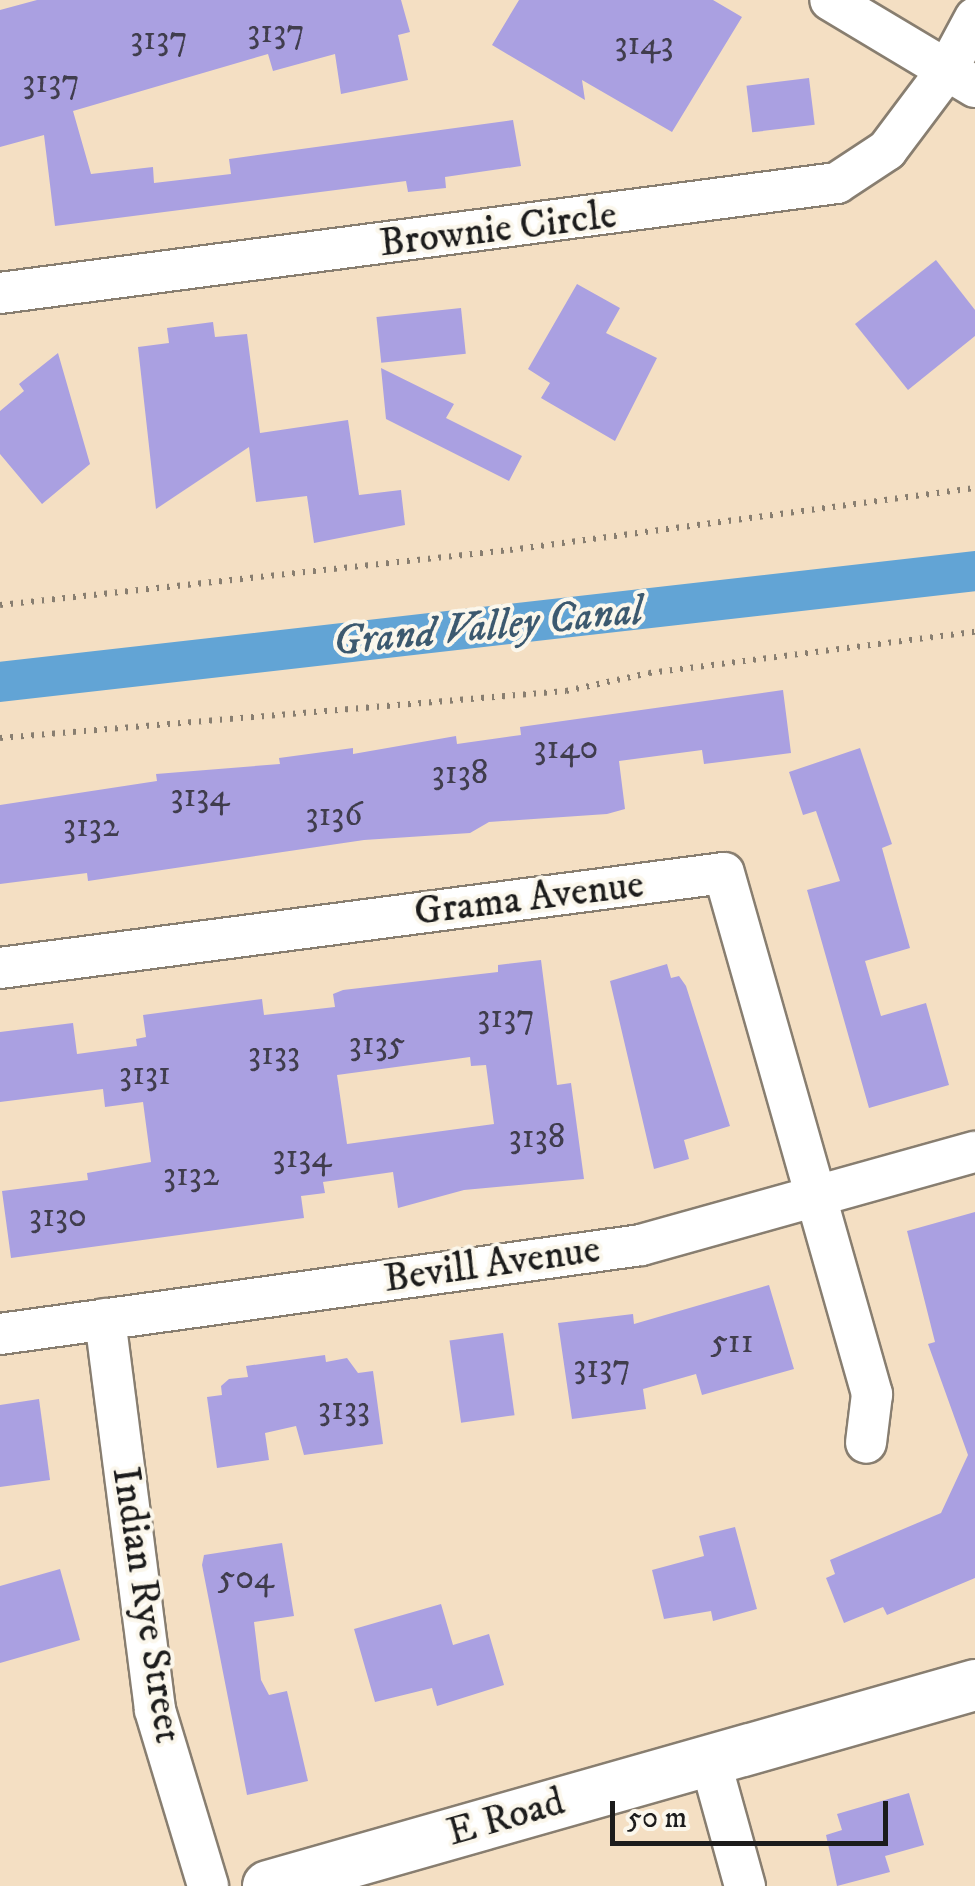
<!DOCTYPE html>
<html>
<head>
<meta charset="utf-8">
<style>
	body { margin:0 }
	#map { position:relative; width:975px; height:1886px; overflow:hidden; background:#f4dfc3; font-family:"IM FELL DW Pica",serif }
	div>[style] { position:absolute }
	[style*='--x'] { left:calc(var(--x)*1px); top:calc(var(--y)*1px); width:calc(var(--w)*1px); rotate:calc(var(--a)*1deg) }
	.canal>* { height:40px; margin:-20px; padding:0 20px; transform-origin:20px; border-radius:20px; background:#62a4d5 }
	.building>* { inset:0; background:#aaa0e1; transform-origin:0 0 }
	.path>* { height:6px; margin-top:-3px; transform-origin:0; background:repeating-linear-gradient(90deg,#887e70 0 2.5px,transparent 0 10.5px) }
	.roads { filter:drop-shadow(2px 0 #887e70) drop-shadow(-2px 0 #887e70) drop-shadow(0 2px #887e70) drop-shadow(0 -2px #887e70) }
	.minor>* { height:40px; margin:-20px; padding:0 20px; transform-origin:20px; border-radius:20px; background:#fff }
	.tertiary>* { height:50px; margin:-25px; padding:0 25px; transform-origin:25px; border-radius:25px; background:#fff }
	span { translate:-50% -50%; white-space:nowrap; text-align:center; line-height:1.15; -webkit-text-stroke:8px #fbf7ec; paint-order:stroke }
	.number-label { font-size:35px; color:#403d4d }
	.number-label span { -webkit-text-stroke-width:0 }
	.street-label { font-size:40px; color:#1c1c1c }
	.water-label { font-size:42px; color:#3c596f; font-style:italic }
	.scale { position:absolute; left:610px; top:1801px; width:278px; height:45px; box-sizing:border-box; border:5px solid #1c1c1c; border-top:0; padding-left:12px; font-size:30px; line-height:35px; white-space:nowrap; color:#1c1c1c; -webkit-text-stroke:8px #fbf7ec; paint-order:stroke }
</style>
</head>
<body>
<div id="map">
	<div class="canal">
		<i style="--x:0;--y:682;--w:981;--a:-6.49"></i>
	</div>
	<div class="building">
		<i style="clip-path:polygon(37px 0,401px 0,410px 32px,398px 35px,408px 80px,341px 94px,335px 54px,273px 71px,268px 54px,73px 111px,91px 174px,153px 167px,154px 183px,231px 174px,229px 159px,513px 120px,521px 166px,445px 177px,446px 188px,408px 192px,406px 181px,55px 226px,44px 135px,0 147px,0 10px)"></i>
		<i style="clip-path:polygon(519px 0,713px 0,742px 17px,672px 132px,582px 80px,585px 100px,492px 45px)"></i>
		<i style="left:809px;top:78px;width:47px;height:63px;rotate:83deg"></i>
		<i style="clip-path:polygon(936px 260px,975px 310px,975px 336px,908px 390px,855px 324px)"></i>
		<i style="clip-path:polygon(577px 284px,620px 308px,606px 333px,657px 358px,615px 441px,541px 398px,550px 383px,528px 369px)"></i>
		<i style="left:461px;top:308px;width:46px;height:85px;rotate:84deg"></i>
		<i style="clip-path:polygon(213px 322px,215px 337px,247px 334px,260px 433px,348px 420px,359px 495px,401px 490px,405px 525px,314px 543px,307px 496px,256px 502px,249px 447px,156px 509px,138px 347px,169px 343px,167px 328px)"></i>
		<i style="clip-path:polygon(58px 353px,90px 464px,42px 504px,0 454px,0 411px,24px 391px,19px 384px)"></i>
		<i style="clip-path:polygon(381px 368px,454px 404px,446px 418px,522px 456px,509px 481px,386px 419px)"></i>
		<i style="clip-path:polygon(783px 690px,791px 753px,704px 764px,702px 750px,619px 761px,625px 809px,607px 814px,489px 822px,470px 833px,364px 840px,88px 881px,87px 873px,0 884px,0 805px,157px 781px,156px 774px,280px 764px,279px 758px,353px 748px,353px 754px,456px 736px,457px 744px,521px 735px,520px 727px)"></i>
		<i style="clip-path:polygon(860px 748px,892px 844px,882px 848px,910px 948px,865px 961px,881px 1016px,926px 1003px,949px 1085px,869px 1108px,807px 890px,840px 881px,816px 811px,803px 815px,789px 772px)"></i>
		<i style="clip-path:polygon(evenodd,541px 960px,557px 1085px,571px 1083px,584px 1179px,464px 1190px,398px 1208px,393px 1172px,323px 1182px,325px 1193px,301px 1196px,304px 1218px,11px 1258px,2px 1191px,88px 1180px,87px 1173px,151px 1162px,143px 1102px,105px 1107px,103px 1089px,0 1102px,0 1032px,73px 1023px,77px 1054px,137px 1046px,136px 1039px,146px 1037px,143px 1015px,262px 999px,264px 1015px,335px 1007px,333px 994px,343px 990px,498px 972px,498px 965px,541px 960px,470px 1057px,471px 1066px,486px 1065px,494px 1124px,347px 1144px,337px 1075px,470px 1057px)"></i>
		<i style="clip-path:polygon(667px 964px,671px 978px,679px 976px,686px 986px,730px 1126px,684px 1140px,689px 1159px,654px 1169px,610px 981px)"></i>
		<i style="clip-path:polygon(975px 1212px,975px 1578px,887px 1615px,883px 1607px,844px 1623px,826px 1578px,835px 1574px,830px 1560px,941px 1513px,968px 1455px,928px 1344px,935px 1342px,907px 1231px)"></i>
		<i style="clip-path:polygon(769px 1285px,794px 1369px,702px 1395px,696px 1374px,643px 1389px,646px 1409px,572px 1419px,558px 1323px,633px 1314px,634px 1324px)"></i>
		<i style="left:503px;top:1333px;width:83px;height:54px;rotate:82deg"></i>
		<i style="clip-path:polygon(325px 1355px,326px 1362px,347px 1358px,358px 1373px,373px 1371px,383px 1444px,304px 1455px,296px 1426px,265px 1433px,269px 1460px,217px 1468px,207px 1397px,222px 1395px,221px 1386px,229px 1379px,248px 1377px,246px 1366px)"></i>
		<i style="clip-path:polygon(39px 1399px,50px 1480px,0 1487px,0 1405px)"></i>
		<i style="clip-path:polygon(735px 1527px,757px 1609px,713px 1621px,711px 1611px,664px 1619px,652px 1570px,704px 1556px,699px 1536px)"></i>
		<i style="clip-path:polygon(282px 1543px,294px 1616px,254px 1622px,261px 1680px,269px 1695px,287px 1691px,308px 1781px,247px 1795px,202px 1565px,204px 1555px)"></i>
		<i style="clip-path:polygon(60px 1569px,80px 1640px,0 1663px,0 1586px)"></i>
		<i style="clip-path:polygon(441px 1604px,453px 1645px,489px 1634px,504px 1685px,437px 1706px,432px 1688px,375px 1702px,354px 1629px)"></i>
		<i style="clip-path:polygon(909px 1793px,924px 1845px,885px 1856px,890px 1872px,837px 1886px,826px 1835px,842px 1830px,837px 1814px)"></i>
	</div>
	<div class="path">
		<i style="--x:0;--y:605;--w:513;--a:-6.16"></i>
		<i style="--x:510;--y:550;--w:469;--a:-7.6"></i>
		<i style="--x:0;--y:738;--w:568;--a:-4.75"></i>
		<i style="--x:566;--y:691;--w:85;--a:-12.2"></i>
		<i style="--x:649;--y:673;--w:329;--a:-7.2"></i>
	</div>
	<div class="roads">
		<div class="minor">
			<i style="--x:975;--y:18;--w:59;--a:118.3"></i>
			<i style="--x:947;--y:70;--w:33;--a:31"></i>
			<i style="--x:0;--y:293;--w:844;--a:-7.49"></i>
			<i style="--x:837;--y:183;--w:60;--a:-33.4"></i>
			<i style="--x:887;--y:150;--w:100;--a:-53.1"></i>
			<i style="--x:947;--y:70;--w:136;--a:-149.1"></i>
			<i style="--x:0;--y:968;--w:730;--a:-7.48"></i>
			<i style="--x:724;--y:873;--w:542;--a:74.14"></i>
			<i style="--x:872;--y:1394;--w:49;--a:97"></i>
			<i style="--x:105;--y:1319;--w:394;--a:82.7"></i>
			<i style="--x:155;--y:1710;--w:184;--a:73.2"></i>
			<i style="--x:0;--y:1334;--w:647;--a:-7.9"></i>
			<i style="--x:641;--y:1245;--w:347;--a:-15.6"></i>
			<i style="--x:710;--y:1760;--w:131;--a:74.5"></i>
		</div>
		<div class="tertiary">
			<i style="--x:268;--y:1886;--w:735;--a:-15.87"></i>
		</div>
	</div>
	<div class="number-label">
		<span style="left:276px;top:32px">3137</span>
		<span style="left:159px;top:39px">3137</span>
		<span style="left:644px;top:44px">3143</span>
		<span style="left:51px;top:82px">3137</span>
		<span style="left:566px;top:748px">3140</span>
		<span style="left:460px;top:773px">3138</span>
		<span style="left:200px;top:796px">3134</span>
		<span style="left:334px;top:815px">3136</span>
		<span style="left:91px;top:826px">3132</span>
		<span style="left:506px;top:1017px">3137</span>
		<span style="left:377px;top:1044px">3135</span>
		<span style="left:274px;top:1054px">3133</span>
		<span style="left:145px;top:1074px">3131</span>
		<span style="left:537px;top:1137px">3138</span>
		<span style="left:302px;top:1157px">3134</span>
		<span style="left:191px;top:1175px">3132</span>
		<span style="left:58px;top:1216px">3130</span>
		<span style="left:732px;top:1342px">511</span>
		<span style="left:602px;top:1367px">3137</span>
		<span style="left:344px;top:1409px">3133</span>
		<span style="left:246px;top:1578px">504</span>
	</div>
	<div class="street-label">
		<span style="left:498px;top:230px;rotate:-7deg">Brownie Circle</span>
		<span style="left:529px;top:899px;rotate:-7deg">Grama Avenue</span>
		<span style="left:492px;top:1265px;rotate:-8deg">Bevill Avenue</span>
		<span style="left:146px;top:1605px;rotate:81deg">Indian Rye Street</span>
		<span style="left:506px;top:1818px;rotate:-16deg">E Road</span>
	</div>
	<div class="water-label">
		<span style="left:488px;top:627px;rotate:-6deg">Grand Valley Canal</span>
	</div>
	<div class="scale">50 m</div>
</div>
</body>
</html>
